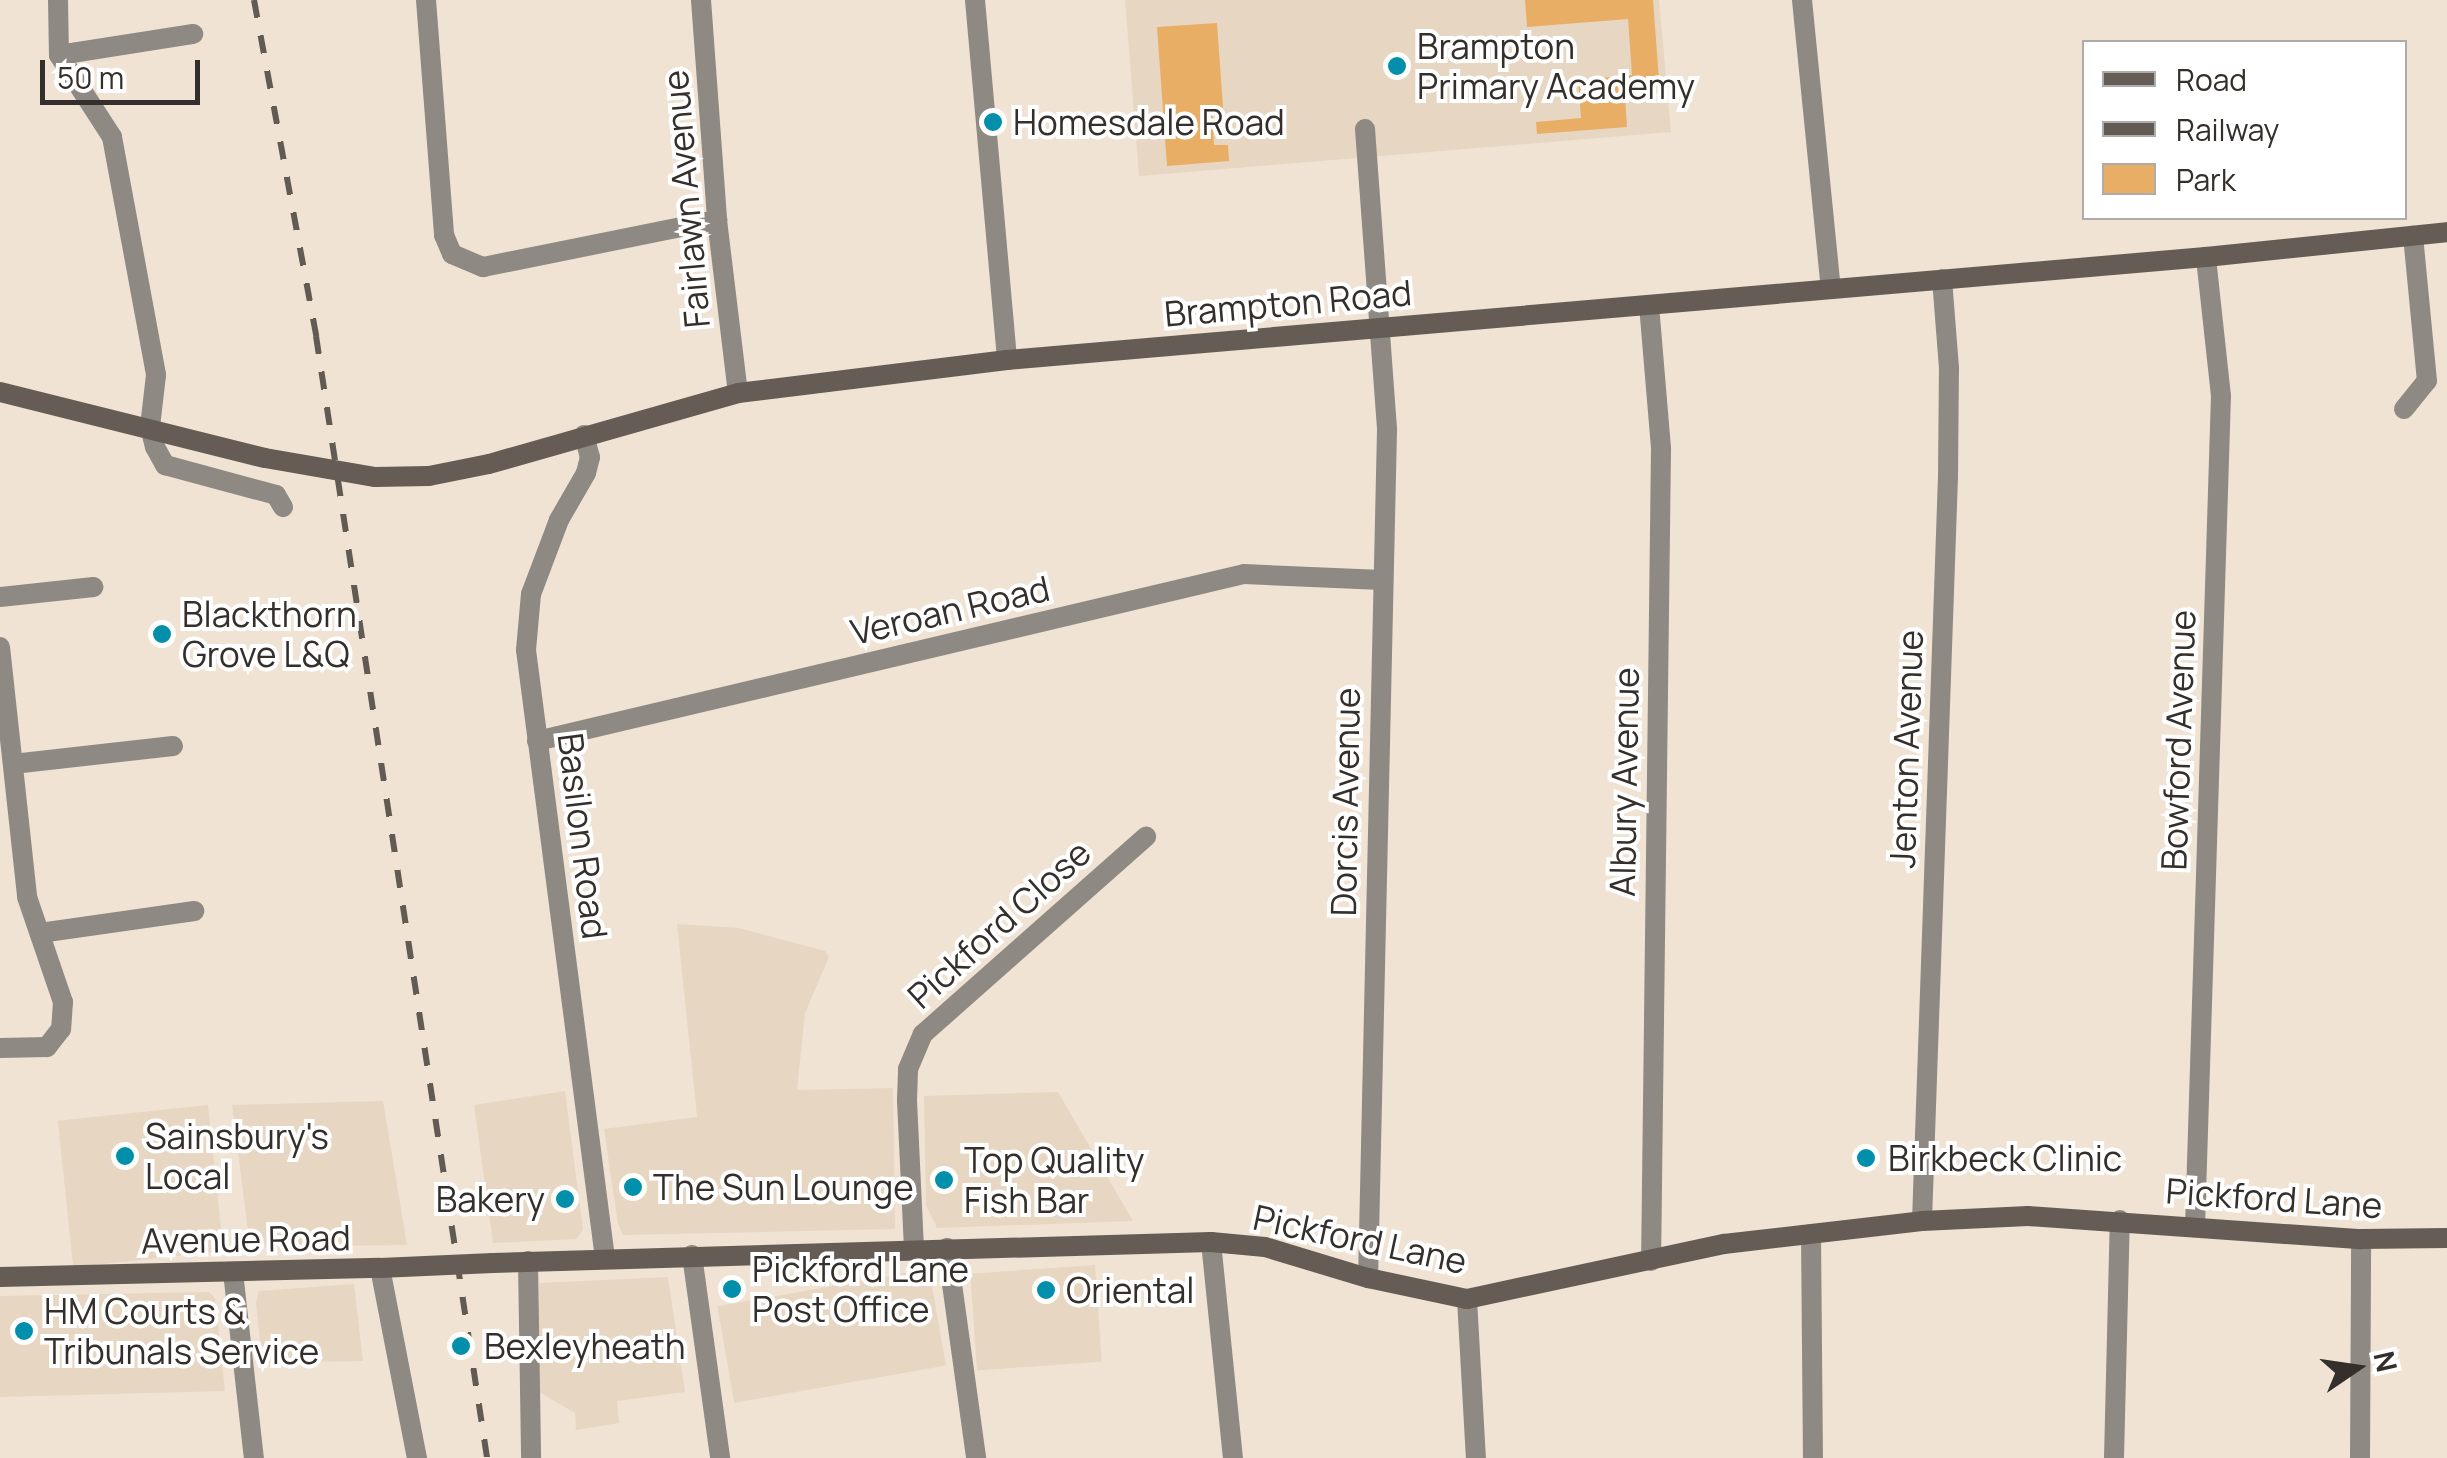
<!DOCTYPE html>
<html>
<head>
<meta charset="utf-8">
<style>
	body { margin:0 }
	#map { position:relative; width:2447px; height:1458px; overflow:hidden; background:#f0e3d4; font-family:Manrope,sans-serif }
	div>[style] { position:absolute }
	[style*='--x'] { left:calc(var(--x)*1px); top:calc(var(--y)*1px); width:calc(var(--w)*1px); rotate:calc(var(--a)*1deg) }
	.built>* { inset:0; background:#e7d6c1; transform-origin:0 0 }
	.green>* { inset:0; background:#e9ae65 }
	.street>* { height:20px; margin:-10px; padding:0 10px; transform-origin:10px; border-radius:10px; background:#8e8983 }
	.secondary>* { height:20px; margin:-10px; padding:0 10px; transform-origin:10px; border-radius:10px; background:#655d55 }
	.rail>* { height:6px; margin-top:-3px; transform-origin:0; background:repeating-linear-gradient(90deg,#625b53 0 18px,transparent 0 36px) }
	.secondary-bridge>* { height:20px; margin:-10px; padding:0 10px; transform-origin:10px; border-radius:10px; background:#655d55 }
	.dots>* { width:28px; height:28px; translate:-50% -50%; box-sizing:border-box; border:5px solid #fff; border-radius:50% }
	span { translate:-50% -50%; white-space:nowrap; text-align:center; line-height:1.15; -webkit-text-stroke:8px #fff; paint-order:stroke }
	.poi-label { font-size:35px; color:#342f2a }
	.left { translate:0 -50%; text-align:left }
	.right { translate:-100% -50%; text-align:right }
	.street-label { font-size:35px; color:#342f2a }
	.legend { position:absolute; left:2082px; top:40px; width:325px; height:180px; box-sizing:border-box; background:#fff; border:2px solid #aeacaa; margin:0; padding:12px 18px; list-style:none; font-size:30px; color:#342f2a }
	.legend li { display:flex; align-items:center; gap:20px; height:50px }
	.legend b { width:50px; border:2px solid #aeacaa }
	.north { position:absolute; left:2307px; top:1318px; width:100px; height:100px; -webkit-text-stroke:8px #fff; paint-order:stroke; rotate:77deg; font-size:28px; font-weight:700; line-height:40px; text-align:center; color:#342f2a }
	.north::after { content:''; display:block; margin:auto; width:35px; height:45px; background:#342f2a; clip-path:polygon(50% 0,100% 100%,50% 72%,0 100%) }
	.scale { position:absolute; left:40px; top:60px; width:160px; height:45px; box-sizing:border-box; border:5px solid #342f2a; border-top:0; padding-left:12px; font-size:30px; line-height:35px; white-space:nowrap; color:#342f2a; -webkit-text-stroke:8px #fff; paint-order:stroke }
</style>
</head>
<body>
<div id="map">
	<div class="built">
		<i style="clip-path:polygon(1125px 0,1659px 0,1671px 132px,1139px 176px)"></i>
		<i style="clip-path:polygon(677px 924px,739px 928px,825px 951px,829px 957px,805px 1013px,797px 1090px,893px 1088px,895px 1229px,623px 1235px,618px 1224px,604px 1129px,697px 1117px)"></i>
		<i style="clip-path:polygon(565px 1091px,583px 1230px,576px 1239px,493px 1243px,474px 1105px)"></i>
		<i style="clip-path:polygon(1058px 1092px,1133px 1221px,937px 1228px,926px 1205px,924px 1096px)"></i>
		<i style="clip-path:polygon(383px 1101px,407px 1245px,250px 1247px,232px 1105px)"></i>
		<i style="left:208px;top:1105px;width:147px;height:151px;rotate:84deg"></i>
		<i style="left:1095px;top:1265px;width:97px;height:125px;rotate:86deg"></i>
		<i style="left:929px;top:1269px;width:98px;height:215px;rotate:80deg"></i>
		<i style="clip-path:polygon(668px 1277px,685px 1392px,617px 1401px,619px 1423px,576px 1430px,575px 1413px,539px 1392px,539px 1283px)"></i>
		<i style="clip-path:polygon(354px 1284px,363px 1361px,262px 1363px,256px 1302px,259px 1291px)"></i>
		<i style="clip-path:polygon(209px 1292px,215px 1298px,225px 1391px,0 1397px,0 1296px)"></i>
	</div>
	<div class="green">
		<i style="clip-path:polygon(1525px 0,1653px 0,1660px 93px,1625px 96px,1627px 127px,1537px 134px,1536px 122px,1581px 118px,1578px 80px,1632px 75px,1628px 19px,1527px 27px)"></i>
		<i style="clip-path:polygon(1217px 23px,1223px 108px,1212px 109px,1214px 145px,1228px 145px,1229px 161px,1167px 166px,1157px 27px)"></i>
	</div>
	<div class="street">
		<i style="--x:58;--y:0;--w:55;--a:89"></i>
		<i style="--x:59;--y:55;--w:98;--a:57.1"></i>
		<i style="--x:112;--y:137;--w:242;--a:79.5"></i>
		<i style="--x:156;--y:375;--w:52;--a:96.6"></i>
		<i style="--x:150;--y:427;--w:21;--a:76"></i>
		<i style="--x:155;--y:447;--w:21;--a:61"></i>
		<i style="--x:165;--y:465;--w:115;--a:15.1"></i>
		<i style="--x:276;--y:495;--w:14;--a:60"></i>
		<i style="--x:426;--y:0;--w:236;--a:85.6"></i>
		<i style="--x:444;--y:235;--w:21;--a:67"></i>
		<i style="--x:452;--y:254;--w:34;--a:23"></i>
		<i style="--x:483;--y:267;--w:239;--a:-11.4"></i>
		<i style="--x:701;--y:0;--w:221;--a:85.8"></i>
		<i style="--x:717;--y:220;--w:174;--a:83.1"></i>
		<i style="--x:975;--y:0;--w:361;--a:84.9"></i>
		<i style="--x:1802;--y:0;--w:290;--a:84.3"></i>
		<i style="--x:59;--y:55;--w:136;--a:-8.9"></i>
		<i style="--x:1365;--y:129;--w:302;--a:85.8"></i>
		<i style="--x:1387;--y:430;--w:848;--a:91.28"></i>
		<i style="--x:1649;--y:305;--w:144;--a:85.2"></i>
		<i style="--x:1661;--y:448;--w:813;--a:90.7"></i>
		<i style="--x:2404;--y:409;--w:36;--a:-51"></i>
		<i style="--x:2427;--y:381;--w:146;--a:-95.5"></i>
		<i style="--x:584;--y:435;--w:23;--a:75"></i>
		<i style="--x:590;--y:457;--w:16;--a:104"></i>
		<i style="--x:586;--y:473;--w:54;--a:119.9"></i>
		<i style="--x:559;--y:520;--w:79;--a:110.7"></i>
		<i style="--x:531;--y:594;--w:56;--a:95.1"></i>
		<i style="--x:526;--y:650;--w:613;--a:82.6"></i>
		<i style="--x:0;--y:597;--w:94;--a:-6.1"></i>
		<i style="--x:0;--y:647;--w:251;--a:83.8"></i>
		<i style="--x:27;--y:897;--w:111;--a:71.1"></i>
		<i style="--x:63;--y:1002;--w:27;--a:94"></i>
		<i style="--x:61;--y:1029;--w:23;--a:128"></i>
		<i style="--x:47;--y:1047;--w:47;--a:178.8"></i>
		<i style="--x:537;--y:741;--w:726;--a:-13.29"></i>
		<i style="--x:1244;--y:574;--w:138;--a:2.5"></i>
		<i style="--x:13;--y:764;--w:161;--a:-6.4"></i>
		<i style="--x:40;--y:933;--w:156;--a:-8.1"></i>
		<i style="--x:1922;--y:1221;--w:744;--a:-88"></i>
		<i style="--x:1948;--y:477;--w:109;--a:-89.5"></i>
		<i style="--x:1949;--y:368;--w:89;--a:-94.5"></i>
		<i style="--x:2195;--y:1227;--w:831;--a:-88.21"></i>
		<i style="--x:2221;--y:396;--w:140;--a:-96.2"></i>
		<i style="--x:1811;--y:1234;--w:224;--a:89.5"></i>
		<i style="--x:1211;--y:1242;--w:217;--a:84.2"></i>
		<i style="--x:947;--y:1248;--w:212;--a:82.1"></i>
		<i style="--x:914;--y:1249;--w:149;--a:-92.7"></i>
		<i style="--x:907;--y:1100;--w:31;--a:-88"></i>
		<i style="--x:908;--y:1069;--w:38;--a:-67"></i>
		<i style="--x:923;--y:1034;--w:298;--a:-41.5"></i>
		<i style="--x:692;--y:1255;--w:205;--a:82.1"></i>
		<i style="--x:528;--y:1261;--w:197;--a:89.1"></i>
		<i style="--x:380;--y:1268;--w:194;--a:79"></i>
		<i style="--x:233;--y:1272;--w:187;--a:83.6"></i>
		<i style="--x:1467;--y:1299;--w:159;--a:86.8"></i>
		<i style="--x:2114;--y:1458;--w:238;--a:-88.6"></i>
		<i style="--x:2360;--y:1458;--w:219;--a:-89.7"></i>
	</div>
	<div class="secondary">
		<i style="--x:0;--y:392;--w:273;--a:14"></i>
		<i style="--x:375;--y:477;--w:54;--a:-1.1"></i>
		<i style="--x:429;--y:476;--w:61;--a:-11.3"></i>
		<i style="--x:489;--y:464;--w:259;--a:-15.9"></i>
		<i style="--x:738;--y:393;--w:271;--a:-7"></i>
		<i style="--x:1007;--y:360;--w:1203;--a:-4.91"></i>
		<i style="--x:2206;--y:257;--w:242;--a:-5.9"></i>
		<i style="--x:493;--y:1263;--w:718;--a:-1.68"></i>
		<i style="--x:1211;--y:1242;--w:54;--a:5.3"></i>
		<i style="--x:1265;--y:1247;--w:108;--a:16.8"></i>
		<i style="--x:1368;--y:1278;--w:101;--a:12"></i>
		<i style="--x:1467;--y:1299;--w:263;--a:-12.1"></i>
		<i style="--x:1724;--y:1244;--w:199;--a:-6.6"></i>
		<i style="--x:1922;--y:1221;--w:106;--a:-2.7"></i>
		<i style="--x:2028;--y:1216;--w:334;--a:4"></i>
		<i style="--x:2361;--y:1239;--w:86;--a:-0.7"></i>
		<i style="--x:0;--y:1277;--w:380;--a:-1.4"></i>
	</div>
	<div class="rail">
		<i style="--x:254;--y:0;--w:342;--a:79.5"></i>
		<i style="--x:316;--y:336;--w:1135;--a:81.33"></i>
	</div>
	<div class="secondary-bridge">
		<i style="--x:265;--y:458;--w:112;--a:9.8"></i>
		<i style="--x:380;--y:1268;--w:113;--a:-2.5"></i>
	</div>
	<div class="dots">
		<i style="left:1397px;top:66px;background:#028fab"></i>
		<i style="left:993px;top:122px;background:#028fab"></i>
		<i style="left:162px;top:634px;background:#028fab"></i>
		<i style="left:125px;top:1156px;background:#028fab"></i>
		<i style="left:1866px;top:1158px;background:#028fab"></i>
		<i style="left:944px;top:1180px;background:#028fab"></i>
		<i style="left:633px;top:1187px;background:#028fab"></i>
		<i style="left:565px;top:1199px;background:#028fab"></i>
		<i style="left:732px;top:1289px;background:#028fab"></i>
		<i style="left:1046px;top:1290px;background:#028fab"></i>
		<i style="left:24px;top:1331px;background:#028fab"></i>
		<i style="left:461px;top:1346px;background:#028fab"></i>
	</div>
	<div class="poi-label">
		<span class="left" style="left:1417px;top:66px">Brampton<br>Primary Academy</span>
		<span class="left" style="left:1013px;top:122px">Homesdale Road</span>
		<span class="left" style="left:182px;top:634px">Blackthorn<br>Grove L&amp;Q</span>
		<span class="left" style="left:145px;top:1156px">Sainsbury's<br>Local</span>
		<span class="left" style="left:1888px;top:1158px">Birkbeck Clinic</span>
		<span class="left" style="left:964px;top:1180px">Top Quality<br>Fish Bar</span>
		<span class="left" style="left:653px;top:1187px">The Sun Lounge</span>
		<span class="right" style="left:545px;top:1199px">Bakery</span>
		<span class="left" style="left:752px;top:1289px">Pickford Lane<br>Post Office</span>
		<span class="left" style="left:1066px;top:1290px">Oriental</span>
		<span class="left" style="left:44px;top:1331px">HM Courts &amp;<br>Tribunals Service</span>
		<span class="left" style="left:484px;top:1346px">Bexleyheath</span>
	</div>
	<div class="street-label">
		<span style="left:686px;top:199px;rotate:-95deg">Fairlawn Avenue</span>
		<span style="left:1288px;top:303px;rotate:-5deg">Brampton Road</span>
		<span style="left:950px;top:610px;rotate:-13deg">Veroan Road</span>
		<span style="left:2178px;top:740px;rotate:-88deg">Bowford Avenue</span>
		<span style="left:1906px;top:749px;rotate:-88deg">Jenton Avenue</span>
		<span style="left:1624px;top:782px;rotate:-89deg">Albury Avenue</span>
		<span style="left:1345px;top:802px;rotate:-89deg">Dorcis Avenue</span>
		<span style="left:583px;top:836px;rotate:83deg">Basilon Road</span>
		<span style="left:999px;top:924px;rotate:-42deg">Pickford Close</span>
		<span style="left:2274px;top:1198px;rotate:4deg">Pickford Lane</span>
		<span style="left:246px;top:1239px;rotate:-1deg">Avenue Road</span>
		<span style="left:1360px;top:1239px;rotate:12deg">Pickford Lane</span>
	</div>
	<ul class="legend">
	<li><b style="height:12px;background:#655d55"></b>Road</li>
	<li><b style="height:12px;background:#625b53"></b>Railway</li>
	<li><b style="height:28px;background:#e9ae65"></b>Park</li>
	</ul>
	<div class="north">N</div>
	<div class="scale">50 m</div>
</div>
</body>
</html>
